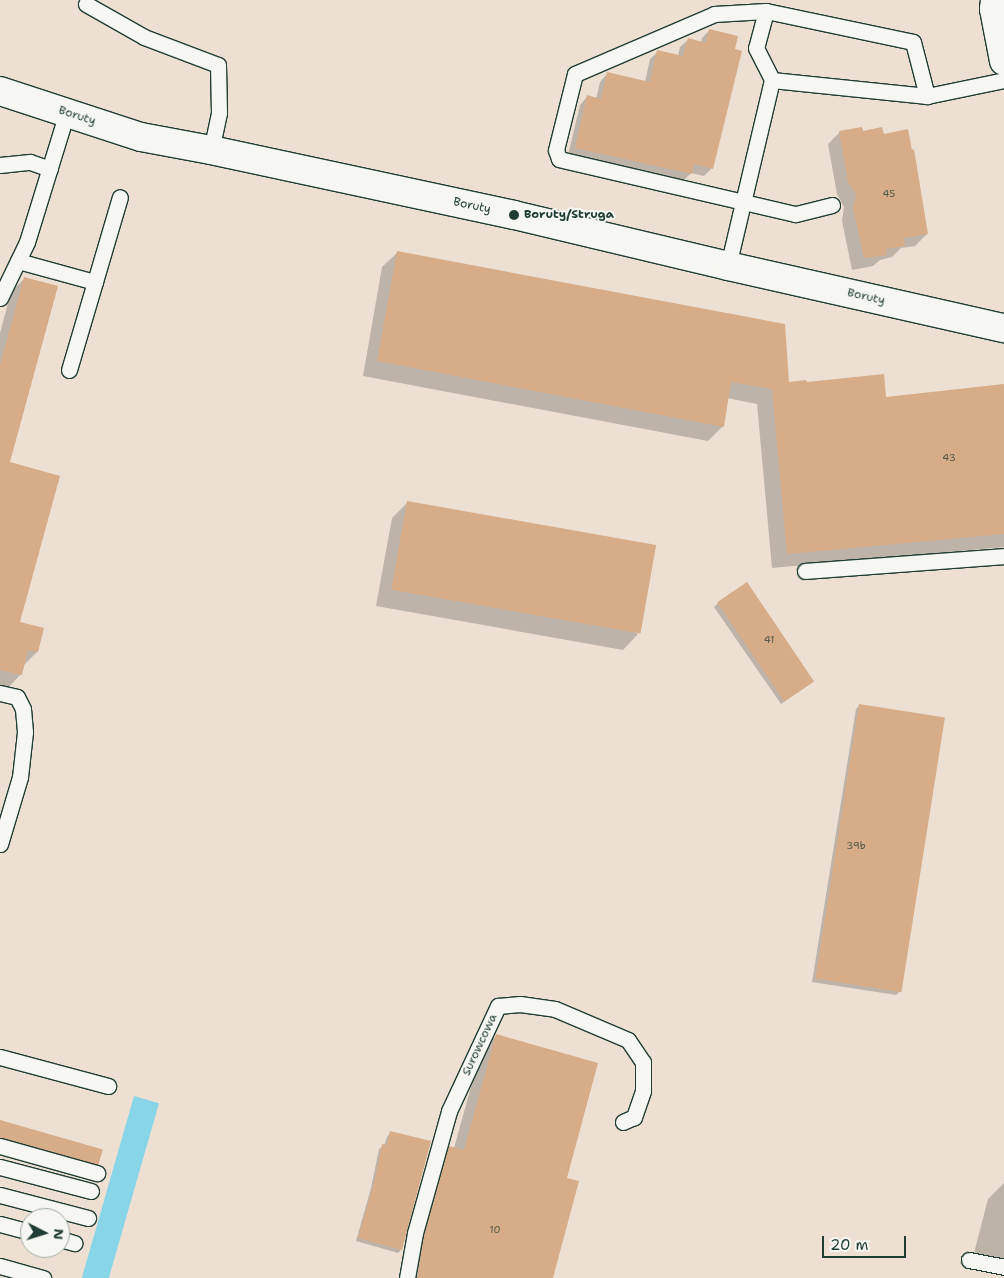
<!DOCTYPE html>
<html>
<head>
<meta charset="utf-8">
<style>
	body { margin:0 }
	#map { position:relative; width:1004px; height:1278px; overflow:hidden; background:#f6f6f2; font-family:"Shantell Sans",sans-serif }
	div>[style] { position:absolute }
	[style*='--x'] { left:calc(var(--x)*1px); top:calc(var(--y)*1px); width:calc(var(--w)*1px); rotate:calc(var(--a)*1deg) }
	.built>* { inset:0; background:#ede0d2 }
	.water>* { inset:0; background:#89d5e8; transform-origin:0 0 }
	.shadow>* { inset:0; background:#0003 }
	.building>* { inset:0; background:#d7ac88; transform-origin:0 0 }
	.roads { filter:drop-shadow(1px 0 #1f3d34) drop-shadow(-1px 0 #1f3d34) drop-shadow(0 1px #1f3d34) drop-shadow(0 -1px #1f3d34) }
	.lane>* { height:15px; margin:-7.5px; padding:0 7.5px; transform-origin:7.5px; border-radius:7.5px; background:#f6f6f2 }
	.street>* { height:28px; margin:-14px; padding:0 14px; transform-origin:14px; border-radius:14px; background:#f6f6f2 }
	.secondary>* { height:28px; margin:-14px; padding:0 14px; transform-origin:14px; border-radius:14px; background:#f6f6f2 }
	.dots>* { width:14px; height:14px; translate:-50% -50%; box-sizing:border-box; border:2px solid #f6f6f2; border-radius:50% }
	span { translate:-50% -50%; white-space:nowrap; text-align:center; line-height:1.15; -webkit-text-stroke:4px #f6f6f2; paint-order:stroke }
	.number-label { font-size:10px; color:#4d5949 }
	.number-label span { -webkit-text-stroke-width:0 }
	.street-label { font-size:12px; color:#1f3d34 }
	.poi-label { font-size:12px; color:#1f3d34; font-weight:700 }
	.left { translate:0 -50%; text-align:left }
	.north { position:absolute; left:20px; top:1208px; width:50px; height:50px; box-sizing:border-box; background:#f6f6f2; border:1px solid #a0aca6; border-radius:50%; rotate:95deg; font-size:14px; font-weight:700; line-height:20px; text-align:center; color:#1f3d34 }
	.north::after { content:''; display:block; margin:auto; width:18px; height:22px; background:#1f3d34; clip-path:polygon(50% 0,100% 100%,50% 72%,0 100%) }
	.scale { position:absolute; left:822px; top:1236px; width:84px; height:22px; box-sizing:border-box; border:2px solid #1f3d34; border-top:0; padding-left:6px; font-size:15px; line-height:18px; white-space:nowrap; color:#1f3d34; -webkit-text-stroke:4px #f6f6f2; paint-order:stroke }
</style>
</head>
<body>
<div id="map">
	<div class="built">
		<i style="clip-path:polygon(evenodd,0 0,1004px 0,1004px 1278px,0 1278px,0 0,30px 1218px,60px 1218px,60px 1248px,30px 1248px,30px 1218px)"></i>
	</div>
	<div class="water">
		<i style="left:134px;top:1096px;width:26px;height:192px;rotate:16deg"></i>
	</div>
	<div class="shadow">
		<i style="clip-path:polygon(710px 30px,712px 168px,704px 176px,691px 173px,683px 181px,568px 155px,580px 105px,587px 97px,596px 99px,600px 82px,607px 74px,645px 82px,650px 59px,658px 52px,678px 56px,680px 47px,688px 40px,701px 43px,702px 38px)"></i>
		<i style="clip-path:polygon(840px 132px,927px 234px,915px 246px,901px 248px,892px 257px,880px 260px,873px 266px,852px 270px,842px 221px,844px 207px,837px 194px,828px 144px)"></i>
		<i style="clip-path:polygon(397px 253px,787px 383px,806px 383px,885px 398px,1004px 385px,1004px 547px,772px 568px,757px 404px,727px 398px,723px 426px,708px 441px,363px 376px,382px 267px)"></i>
		<i style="clip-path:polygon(25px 278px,8px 463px,18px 623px,42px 629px,37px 652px,23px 666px,21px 674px,8px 688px,0 686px,0 333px,11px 292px)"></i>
		<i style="clip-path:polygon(408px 502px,638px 634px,623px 650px,376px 606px,392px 518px)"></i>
		<i style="clip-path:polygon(718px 603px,810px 684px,781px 704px,714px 607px)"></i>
		<i style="clip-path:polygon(860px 705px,900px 991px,896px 995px,812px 982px,856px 709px)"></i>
		<i style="clip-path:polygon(496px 1036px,565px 1179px,552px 1278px,404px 1278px,434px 1163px,449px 1147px,454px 1148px,481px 1051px)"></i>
		<i style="clip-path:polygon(0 1121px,98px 1163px,94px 1167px,0 1141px)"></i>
		<i style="clip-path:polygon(390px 1133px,401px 1250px,398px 1253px,356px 1241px,371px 1188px,379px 1149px,384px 1146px,387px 1137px)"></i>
		<i style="clip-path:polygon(1004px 1183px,1004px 1265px,973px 1257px,988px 1199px)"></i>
	</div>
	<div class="building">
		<i style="clip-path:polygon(709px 29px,738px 36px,735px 49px,742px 51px,713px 169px,694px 164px,692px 174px,575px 148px,587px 95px,601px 99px,607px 72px,650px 82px,657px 50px,683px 56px,688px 38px,706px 43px)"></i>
		<i style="clip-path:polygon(862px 127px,863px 131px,882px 127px,884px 134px,908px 129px,912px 150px,914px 149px,928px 234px,904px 238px,905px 246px,886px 249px,887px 255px,864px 258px,853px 208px,856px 194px,848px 182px,839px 131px)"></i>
		<i style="clip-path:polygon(397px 251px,785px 324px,789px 382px,806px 380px,807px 382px,884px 374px,886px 397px,1004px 384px,1004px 534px,787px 554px,772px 389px,731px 382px,724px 427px,377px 361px)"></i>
		<i style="clip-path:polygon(24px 277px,58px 286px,10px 462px,60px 476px,20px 622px,44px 628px,38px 652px,28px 650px,22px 675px,0 670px,0 365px)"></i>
		<i style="left:407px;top:501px;width:253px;height:90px;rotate:10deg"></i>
		<i style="left:747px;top:582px;width:120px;height:36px;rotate:56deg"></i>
		<i style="left:859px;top:704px;width:87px;height:278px;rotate:9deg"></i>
		<i style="clip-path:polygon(496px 1034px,598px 1063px,567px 1178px,579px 1181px,553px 1278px,417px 1278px,424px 1235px,449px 1146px,464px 1150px)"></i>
		<i style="left:0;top:1120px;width:107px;height:17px;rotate:16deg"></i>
		<i style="clip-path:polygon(390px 1131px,431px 1141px,402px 1250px,358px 1238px,374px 1183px,382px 1144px,387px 1145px)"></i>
	</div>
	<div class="roads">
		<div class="lane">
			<i style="--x:86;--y:4;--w:67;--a:29.6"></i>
			<i style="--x:144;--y:37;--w:79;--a:20.7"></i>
			<i style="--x:218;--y:65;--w:48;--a:88.8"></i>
			<i style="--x:219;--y:113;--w:38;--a:102"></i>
			<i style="--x:766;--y:11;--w:38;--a:105"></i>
			<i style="--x:756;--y:48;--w:36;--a:63"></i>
			<i style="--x:0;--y:165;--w:30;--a:-6"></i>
			<i style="--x:30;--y:162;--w:21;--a:19"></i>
			<i style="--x:832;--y:205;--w:38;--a:166"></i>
			<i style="--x:795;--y:214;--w:242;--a:-166.9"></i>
			<i style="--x:559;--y:159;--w:9;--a:-108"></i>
			<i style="--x:556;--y:150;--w:78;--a:-76"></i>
			<i style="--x:575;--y:74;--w:151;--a:-23.3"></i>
			<i style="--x:714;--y:14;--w:52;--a:-3.3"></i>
			<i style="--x:766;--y:11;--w:150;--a:11.9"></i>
			<i style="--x:913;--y:42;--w:56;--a:75.5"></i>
			<i style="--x:18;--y:261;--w:80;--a:15.3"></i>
			<i style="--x:728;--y:266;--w:191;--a:-76.7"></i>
			<i style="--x:772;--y:80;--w:156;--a:5.9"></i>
			<i style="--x:927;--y:96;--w:79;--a:-11.7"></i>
			<i style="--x:0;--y:298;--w:62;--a:-64.3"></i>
			<i style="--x:27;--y:242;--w:136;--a:-72.9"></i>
			<i style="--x:69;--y:370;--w:180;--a:-73.6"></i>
			<i style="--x:805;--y:571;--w:200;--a:-4.3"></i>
			<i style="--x:0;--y:693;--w:17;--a:13"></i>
			<i style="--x:17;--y:697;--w:13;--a:63"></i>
			<i style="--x:23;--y:709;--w:23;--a:85"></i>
			<i style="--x:25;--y:732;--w:45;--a:96.3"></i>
			<i style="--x:20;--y:777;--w:70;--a:106.6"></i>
			<i style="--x:0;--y:1057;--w:112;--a:15"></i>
			<i style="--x:0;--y:1146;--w:101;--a:15.6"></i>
			<i style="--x:0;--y:1167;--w:94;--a:14.8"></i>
			<i style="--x:0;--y:1195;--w:91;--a:14.6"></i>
			<i style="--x:0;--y:1224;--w:31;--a:15"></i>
			<i style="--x:60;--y:1239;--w:15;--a:16"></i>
			<i style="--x:969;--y:1260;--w:36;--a:11"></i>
			<i style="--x:0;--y:1266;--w:45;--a:15.6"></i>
			<i style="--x:407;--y:1278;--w:46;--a:-79.9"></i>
			<i style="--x:415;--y:1233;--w:127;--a:-74.4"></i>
			<i style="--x:449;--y:1111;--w:116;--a:-65"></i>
			<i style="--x:498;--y:1006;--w:22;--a:-5"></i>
			<i style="--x:520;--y:1004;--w:35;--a:8"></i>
			<i style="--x:555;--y:1009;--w:79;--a:23"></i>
			<i style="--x:628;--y:1040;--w:27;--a:56"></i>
			<i style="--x:643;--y:1062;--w:29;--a:90"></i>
			<i style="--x:643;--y:1091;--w:28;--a:109"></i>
			<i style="--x:634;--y:1117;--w:12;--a:156"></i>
		</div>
		<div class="street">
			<i style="--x:995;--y:0;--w:9;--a:96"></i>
			<i style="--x:994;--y:9;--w:53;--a:79.1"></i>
		</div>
		<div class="secondary">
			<i style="--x:0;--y:91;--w:148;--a:18.1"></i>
			<i style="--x:141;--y:137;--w:71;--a:10.5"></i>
			<i style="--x:211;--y:150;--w:310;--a:12.1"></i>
			<i style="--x:514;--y:215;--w:220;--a:13.4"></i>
			<i style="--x:728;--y:266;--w:283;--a:12.7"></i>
		</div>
	</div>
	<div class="dots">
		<i style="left:514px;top:215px;background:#1f3d34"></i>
	</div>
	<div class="number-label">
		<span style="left:889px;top:194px">45</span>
		<span style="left:949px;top:458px">43</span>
		<span style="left:769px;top:640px">41</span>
		<span style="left:856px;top:846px">39b</span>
		<span style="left:495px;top:1230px">10</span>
	</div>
	<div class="street-label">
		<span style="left:77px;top:116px;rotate:18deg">Boruty</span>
		<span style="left:472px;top:206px;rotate:12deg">Boruty</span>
		<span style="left:866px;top:297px;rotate:13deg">Boruty</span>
		<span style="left:480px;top:1045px;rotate:-65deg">Surowcowa</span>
	</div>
	<div class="poi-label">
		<span class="left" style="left:524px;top:215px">Boruty/Struga</span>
	</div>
	<div class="north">N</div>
	<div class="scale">20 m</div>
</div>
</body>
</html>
